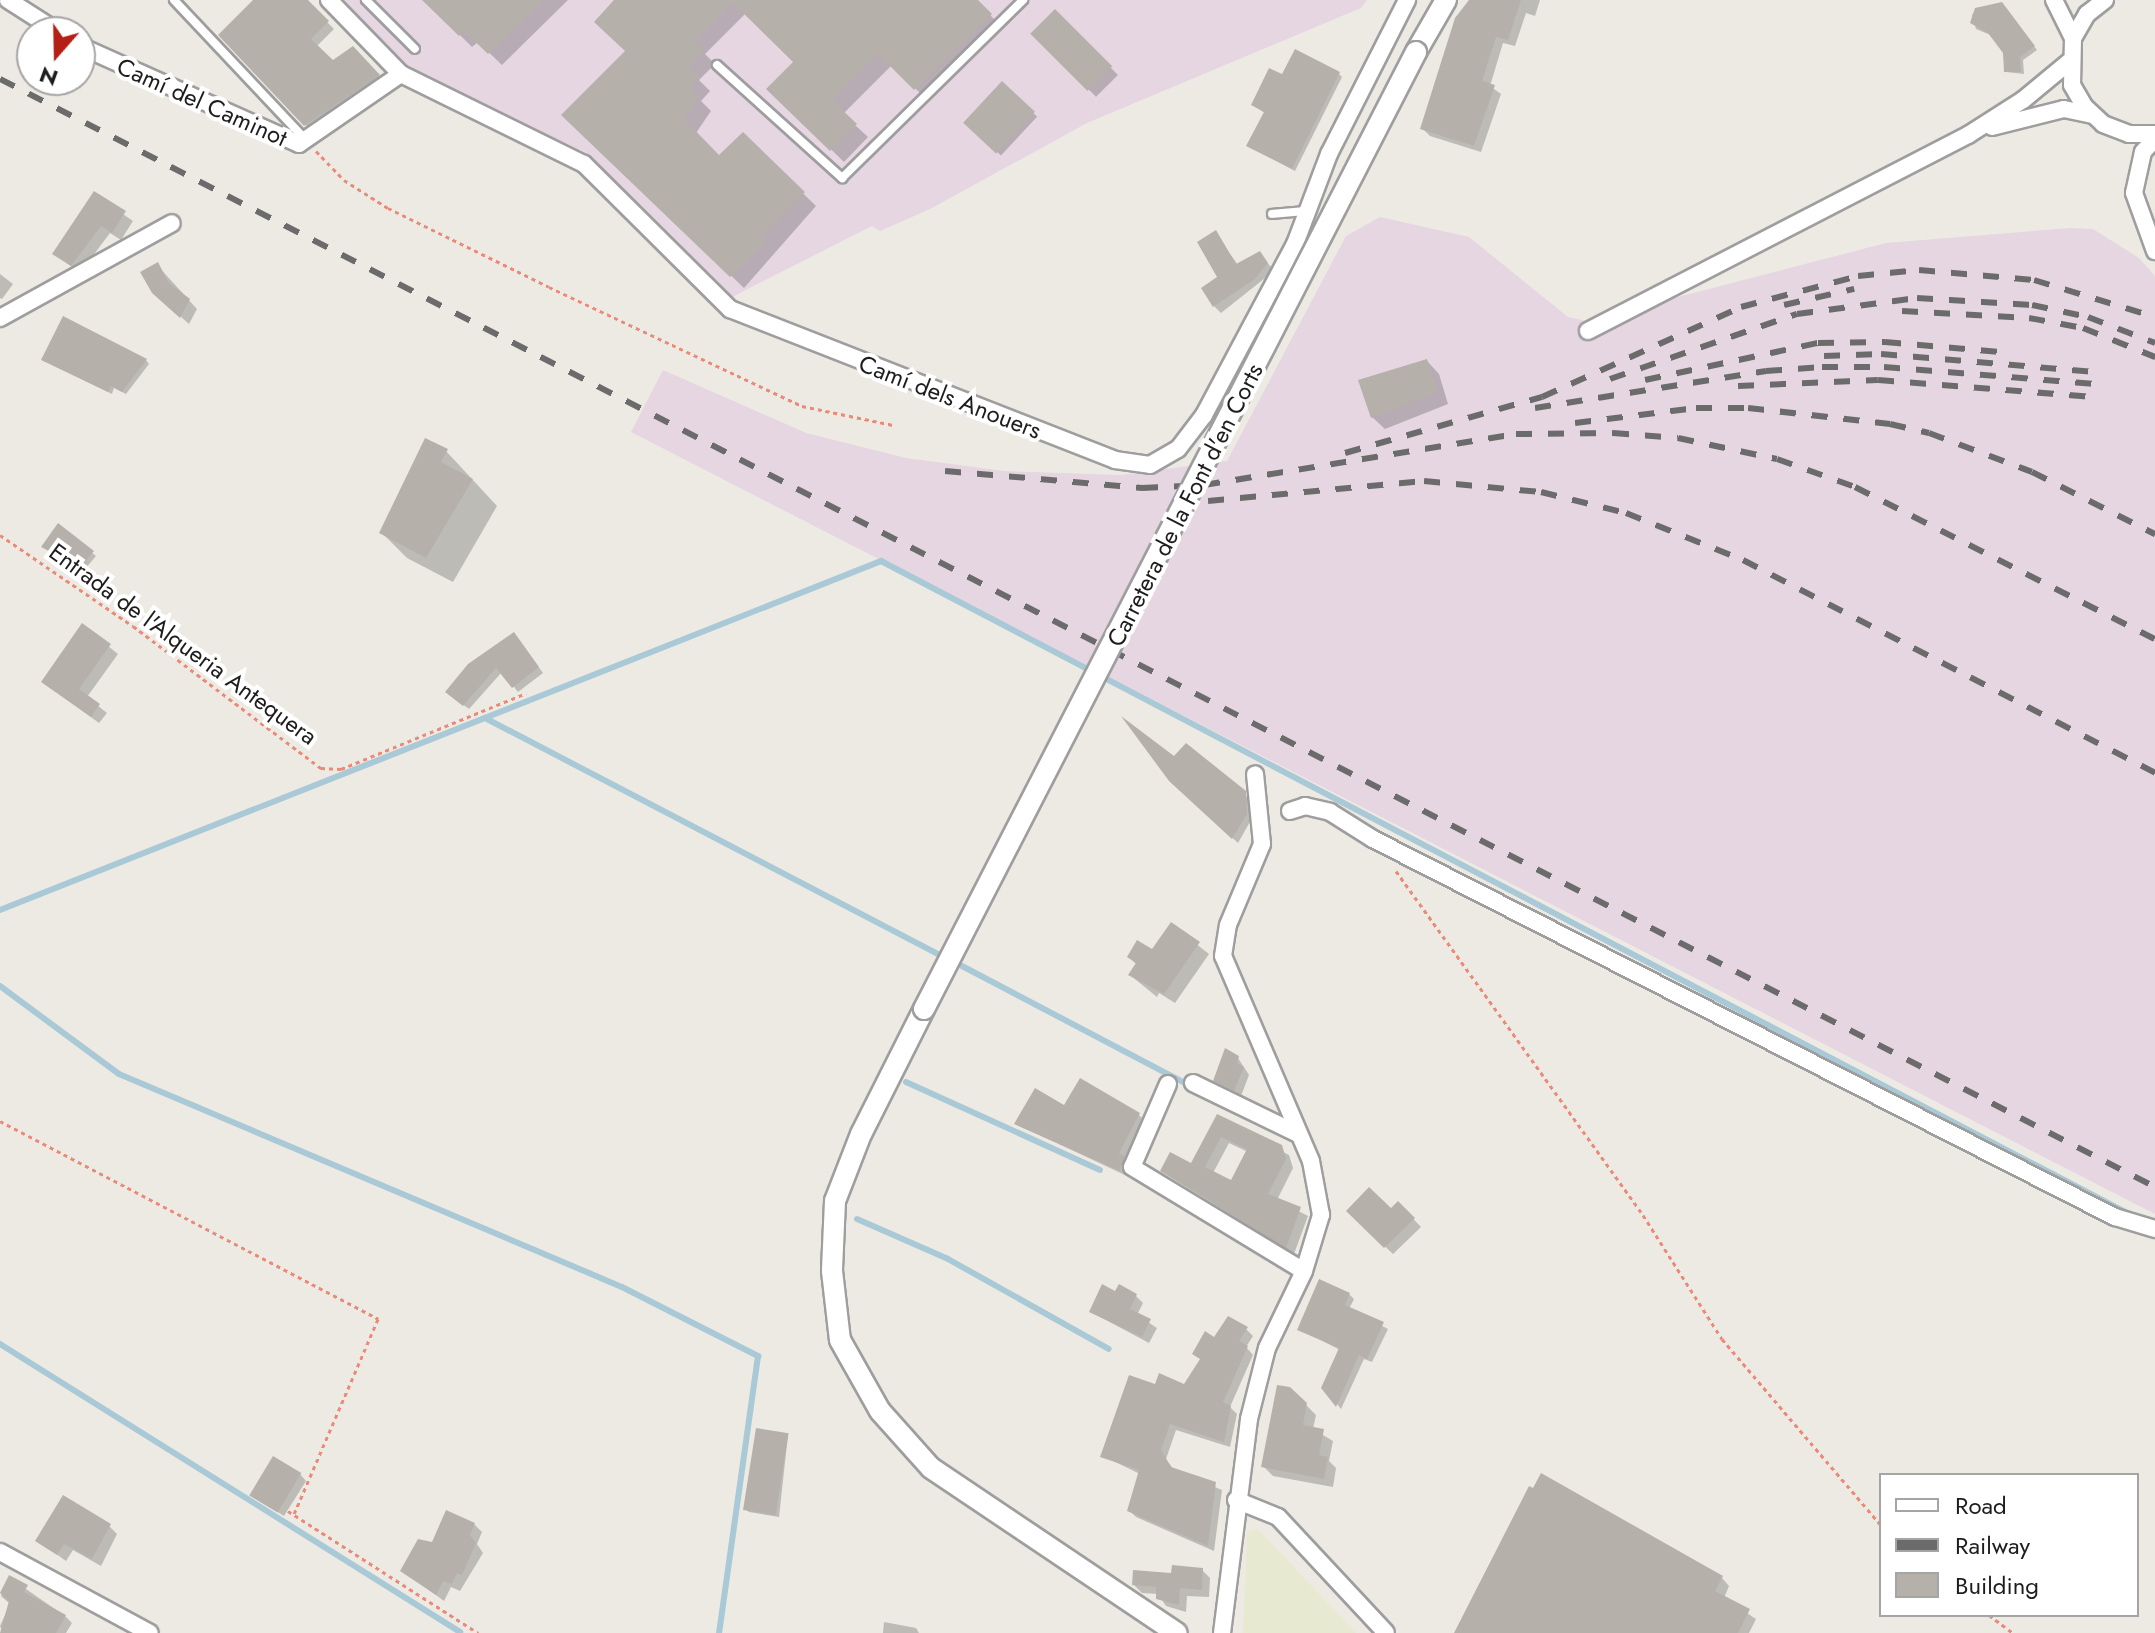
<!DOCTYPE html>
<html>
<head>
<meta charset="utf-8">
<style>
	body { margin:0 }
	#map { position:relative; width:2155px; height:1633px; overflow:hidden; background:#edeae4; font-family:Jost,sans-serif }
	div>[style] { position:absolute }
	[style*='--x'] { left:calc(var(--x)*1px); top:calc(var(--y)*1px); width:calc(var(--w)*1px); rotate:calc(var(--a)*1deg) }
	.industrial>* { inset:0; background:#e5d6e2 }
	.farmland>* { inset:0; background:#e7ead1 }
	.shadow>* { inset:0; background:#0003; transform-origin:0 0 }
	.stream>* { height:6px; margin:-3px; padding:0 3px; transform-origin:3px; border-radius:3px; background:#a9c9d6 }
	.building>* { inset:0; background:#b6b0aa; transform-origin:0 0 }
	.path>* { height:3px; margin-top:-1.5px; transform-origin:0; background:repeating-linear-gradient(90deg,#ea8a78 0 4px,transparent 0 8px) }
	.roads { filter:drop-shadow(2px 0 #9e9e9e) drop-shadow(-2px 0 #9e9e9e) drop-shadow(0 2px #9e9e9e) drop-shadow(0 -2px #9e9e9e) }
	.service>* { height:8px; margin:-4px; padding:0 4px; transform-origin:4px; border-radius:4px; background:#fff }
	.minor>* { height:16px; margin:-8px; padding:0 8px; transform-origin:8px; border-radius:8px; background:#fff }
	.tertiary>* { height:20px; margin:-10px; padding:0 10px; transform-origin:10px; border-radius:10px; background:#fff }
	.rail>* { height:6px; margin-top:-3px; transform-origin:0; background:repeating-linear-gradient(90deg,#6b6b6b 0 16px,transparent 0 32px) }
	.bridges { filter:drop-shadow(2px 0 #9e9e9e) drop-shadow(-2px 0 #9e9e9e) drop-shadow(0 2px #9e9e9e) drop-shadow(0 -2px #9e9e9e) }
	.tertiary-bridge>* { height:20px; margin:-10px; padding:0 10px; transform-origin:10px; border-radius:10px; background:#fff }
	span { translate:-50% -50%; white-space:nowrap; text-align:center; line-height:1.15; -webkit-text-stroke:8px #fff; paint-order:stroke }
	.street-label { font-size:24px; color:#1d1d1d }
	.legend { position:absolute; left:1879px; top:1473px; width:260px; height:144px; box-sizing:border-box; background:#fff; border:2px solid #a5a5a5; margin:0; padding:10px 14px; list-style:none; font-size:24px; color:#1d1d1d }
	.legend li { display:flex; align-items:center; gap:16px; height:40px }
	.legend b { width:40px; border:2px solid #a5a5a5 }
	.north { position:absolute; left:16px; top:16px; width:80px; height:80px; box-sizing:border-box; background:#fff; border:2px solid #a5a5a5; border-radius:50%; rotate:200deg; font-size:22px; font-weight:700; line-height:32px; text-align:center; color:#1d1d1d }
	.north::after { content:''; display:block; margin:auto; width:28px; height:36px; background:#b41f16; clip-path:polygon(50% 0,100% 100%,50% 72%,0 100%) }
</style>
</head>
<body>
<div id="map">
	<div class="industrial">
		<i style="clip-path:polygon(344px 0,1367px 0,1361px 8px,1087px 123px,930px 209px,880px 231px,872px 226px,728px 299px,585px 152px,415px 75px)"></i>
		<i style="clip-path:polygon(1380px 217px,1469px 237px,1568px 317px,1586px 321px,1886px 243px,2070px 228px,2093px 229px,2139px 258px,2155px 276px,2155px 1214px,631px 432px,663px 370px,806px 433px,906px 458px,1004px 471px,1121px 475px,1227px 461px,1346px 236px)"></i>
	</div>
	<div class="farmland">
		<i style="clip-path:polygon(1258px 1529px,1356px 1633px,1243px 1633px,1247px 1532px)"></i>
	</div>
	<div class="shadow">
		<i style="clip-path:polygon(256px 0,305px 0,334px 29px,316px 47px,332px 62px,353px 48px,385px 83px,312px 132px,221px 35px)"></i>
		<i style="clip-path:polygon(425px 0,568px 0,502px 65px,478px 42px,472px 47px)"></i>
		<i style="clip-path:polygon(617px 0,975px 0,1003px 28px,928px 101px,892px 65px,843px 114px,868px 137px,844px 162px,769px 89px,796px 62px,746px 13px,705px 54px,715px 64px,699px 80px,710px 91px,701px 101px,711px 111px,696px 133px,720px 158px,743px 135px,816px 206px,744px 288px,564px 115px,627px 51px)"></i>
		<i style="clip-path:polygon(1475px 0,1540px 0,1535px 16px,1526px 13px,1515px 46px,1503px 43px,1490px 86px,1501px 94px,1481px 152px,1430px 136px,1422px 128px)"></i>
		<i style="clip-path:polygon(2005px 8px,2037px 50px,2023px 60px,2024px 74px,2006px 72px,2005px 53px,1993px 36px,1976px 29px,1972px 15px,1978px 9px)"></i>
		<i style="left:1055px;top:12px;width:89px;height:31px;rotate:45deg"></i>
		<i style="clip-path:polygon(1339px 74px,1342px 77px,1295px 171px,1249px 146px,1265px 113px,1253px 105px,1283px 77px)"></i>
		<i style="left:1002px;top:84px;width:48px;height:53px;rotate:43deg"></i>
		<i style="clip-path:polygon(94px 194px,133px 221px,121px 240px,110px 233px,80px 273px,55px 254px)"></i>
		<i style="clip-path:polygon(1215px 233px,1238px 265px,1260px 253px,1274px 271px,1221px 313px,1214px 306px,1220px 278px)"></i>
		<i style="clip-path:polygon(157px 265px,197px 309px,189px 324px,162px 300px)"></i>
		<i style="clip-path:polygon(0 274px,13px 284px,2px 299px,0 298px)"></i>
		<i style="clip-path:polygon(43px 360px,146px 360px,149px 364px,126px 394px,114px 388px,112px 394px)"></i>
		<i style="clip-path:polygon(1427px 361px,1439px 374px,1448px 404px,1385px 429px,1372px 417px)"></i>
		<i style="clip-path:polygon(446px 451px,497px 506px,453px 582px,407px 558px,381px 532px)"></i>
		<i style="clip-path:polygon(59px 526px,96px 556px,85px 569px,71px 558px,60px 560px,43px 547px)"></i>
		<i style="clip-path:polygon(83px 626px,118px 654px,87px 697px,107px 713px,99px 723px,43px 682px)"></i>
		<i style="clip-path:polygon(519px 640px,543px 673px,518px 692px,502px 672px,469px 709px,453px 697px)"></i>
		<i style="clip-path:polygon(1174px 758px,1250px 798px,1251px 820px,1238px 843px,1173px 783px)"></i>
		<i style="clip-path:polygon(1172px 925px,1209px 954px,1175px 1003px,1159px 993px,1157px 997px,1130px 975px,1137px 965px,1129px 957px,1153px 952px)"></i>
		<i style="clip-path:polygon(1238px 1058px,1249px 1075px,1241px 1096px,1216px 1080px)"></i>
		<i style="clip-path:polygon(1065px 1107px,1139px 1115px,1146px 1122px,1126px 1160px,1131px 1164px,1127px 1176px,1016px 1124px)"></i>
		<i style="clip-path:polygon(evenodd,1218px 1117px,1289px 1155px,1293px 1168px,1277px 1200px,1308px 1216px,1294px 1254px,1163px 1171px,1192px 1166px,1218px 1117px,1229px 1143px,1248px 1152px,1232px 1182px,1213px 1173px,1229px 1143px)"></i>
		<i style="clip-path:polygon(1398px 1203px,1421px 1227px,1393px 1254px,1348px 1211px,1391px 1211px)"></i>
		<i style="clip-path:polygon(1116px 1294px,1136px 1296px,1143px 1303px,1137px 1315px,1157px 1328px,1149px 1343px,1091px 1312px)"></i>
		<i style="clip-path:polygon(1349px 1294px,1354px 1299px,1349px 1309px,1388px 1329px,1372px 1362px,1364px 1359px,1341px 1409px,1324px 1387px,1340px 1350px,1299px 1329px)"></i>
		<i style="clip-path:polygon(1246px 1329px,1253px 1336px,1246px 1347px,1253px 1355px,1230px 1407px,1237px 1414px,1230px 1447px,1176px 1430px,1166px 1459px,1174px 1470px,1222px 1490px,1214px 1551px,1136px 1517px,1129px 1510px,1140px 1474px,1103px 1456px,1157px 1386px,1184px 1387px,1215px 1339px)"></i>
		<i style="clip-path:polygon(1289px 1388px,1316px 1415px,1313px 1429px,1333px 1441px,1329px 1461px,1336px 1468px,1333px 1487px,1273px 1476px,1263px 1466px)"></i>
		<i style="clip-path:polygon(788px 1435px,779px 1517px,749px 1512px,745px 1509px)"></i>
		<i style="clip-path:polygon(300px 1474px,306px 1481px,284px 1516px,252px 1496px)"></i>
		<i style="clip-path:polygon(474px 1524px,482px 1532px,477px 1544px,483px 1553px,460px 1591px,451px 1587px,444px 1601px,403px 1571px,434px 1544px)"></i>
		<i style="clip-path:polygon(109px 1526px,117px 1534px,101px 1566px,73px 1550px,66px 1561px,38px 1541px)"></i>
		<i style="clip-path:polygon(1202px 1570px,1210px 1578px,1209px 1597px,1187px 1596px,1186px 1612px,1166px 1606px,1158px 1594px,1142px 1593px,1134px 1585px)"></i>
		<i style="clip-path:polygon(10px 1578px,65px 1616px,72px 1623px,66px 1633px,3px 1633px,0 1626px,10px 1604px,1px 1596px)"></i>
		<i style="clip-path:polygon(1722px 1578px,1729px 1586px,1724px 1598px,1756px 1619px,1749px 1633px,1456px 1633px)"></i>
		<i style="clip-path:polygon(884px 1622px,916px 1628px,919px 1633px,883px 1633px)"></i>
	</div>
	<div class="stream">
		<i style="--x:485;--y:718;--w:511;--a:27.52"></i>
		<i style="--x:0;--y:910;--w:948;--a:-21.61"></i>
		<i style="--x:881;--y:561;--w:1409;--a:27.62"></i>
		<i style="--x:962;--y:966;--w:260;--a:27.7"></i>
		<i style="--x:0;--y:986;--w:148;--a:36.5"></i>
		<i style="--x:119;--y:1074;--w:546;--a:22.95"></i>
		<i style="--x:622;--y:1287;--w:153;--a:26.9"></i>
		<i style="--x:758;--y:1356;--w:280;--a:98"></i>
		<i style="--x:906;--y:1082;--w:213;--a:24.4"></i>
		<i style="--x:857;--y:1219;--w:99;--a:23.7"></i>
		<i style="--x:948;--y:1259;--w:184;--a:29.2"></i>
		<i style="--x:0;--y:1344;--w:543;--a:32.05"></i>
	</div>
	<div class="building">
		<i style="clip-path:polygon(253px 0,308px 0,329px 21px,311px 39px,333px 60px,353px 46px,380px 75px,304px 126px,218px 35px)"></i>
		<i style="clip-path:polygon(422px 0,543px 0,488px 54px,464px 31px,459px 36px)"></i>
		<i style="clip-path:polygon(614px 0,978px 0,992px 14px,914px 90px,878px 54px,832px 100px,857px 124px,830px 151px,766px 89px,793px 62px,732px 2px,694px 40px,704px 50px,688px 66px,699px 77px,690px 88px,699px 97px,684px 119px,719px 155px,743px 132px,805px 192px,760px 238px,766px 243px,730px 277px,561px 115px,625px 51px,594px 22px)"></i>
		<i style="clip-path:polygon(1469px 0,1521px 0,1508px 40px,1496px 37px,1482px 81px,1495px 85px,1474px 146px,1420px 129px,1455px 18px)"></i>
		<i style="clip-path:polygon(2002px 2px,2035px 46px,2020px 57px,2021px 72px,2004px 72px,2003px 53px,1988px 33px,1970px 23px,1975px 8px)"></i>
		<i style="left:1055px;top:9px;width:81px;height:35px;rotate:45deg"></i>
		<i style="clip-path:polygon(1295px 49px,1340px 72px,1292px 169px,1246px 146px,1264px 112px,1251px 105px,1269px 68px,1282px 74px)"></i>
		<i style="left:1002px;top:81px;width:45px;height:57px;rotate:43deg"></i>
		<i style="clip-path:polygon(94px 191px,126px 211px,112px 233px,101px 226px,71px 266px,52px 254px)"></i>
		<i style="clip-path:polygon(1216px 230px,1236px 264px,1260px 251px,1268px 263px,1255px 279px,1213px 307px,1201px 288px,1217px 277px,1197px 242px)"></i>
		<i style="clip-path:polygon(158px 262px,168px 282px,190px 299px,180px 318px,152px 293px,140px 272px)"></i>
		<i style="clip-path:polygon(63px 316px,147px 359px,122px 392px,111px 386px,108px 392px,41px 360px)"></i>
		<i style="clip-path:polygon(1427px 359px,1437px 392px,1371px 418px,1358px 380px)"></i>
		<i style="clip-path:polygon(425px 438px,448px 449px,441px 462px,473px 479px,426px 558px,379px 533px)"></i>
		<i style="clip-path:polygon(58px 523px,94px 551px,81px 567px,41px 547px)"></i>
		<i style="clip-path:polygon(82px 623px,111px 644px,79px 689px,100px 704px,91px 717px,41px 682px)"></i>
		<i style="clip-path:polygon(514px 632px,539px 667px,512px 688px,496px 668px,463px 706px,445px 692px,468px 664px)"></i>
		<i style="clip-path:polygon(1121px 716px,1174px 756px,1186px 743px,1246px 791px,1247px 814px,1232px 839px,1169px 781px)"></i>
		<i style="clip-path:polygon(1171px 922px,1200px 942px,1164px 994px,1128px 975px,1136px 963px,1127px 957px,1137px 940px,1152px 949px)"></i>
		<i style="clip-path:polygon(1225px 1048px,1239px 1056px,1237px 1063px,1244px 1067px,1234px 1091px,1213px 1081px)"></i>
		<i style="clip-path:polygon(1080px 1078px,1140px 1113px,1119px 1153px,1125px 1156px,1120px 1171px,1014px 1124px,1035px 1088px,1064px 1105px)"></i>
		<i style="clip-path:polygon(evenodd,1217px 1114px,1282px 1145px,1286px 1159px,1268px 1194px,1301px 1207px,1286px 1248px,1160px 1171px,1170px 1152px,1191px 1163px,1217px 1114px,1221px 1137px,1247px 1149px,1231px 1180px,1205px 1167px,1221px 1137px)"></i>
		<i style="clip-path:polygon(1369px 1187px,1391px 1208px,1398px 1201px,1415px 1218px,1384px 1248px,1346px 1211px)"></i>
		<i style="clip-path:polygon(1319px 1279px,1350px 1293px,1345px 1305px,1384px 1322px,1367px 1359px,1359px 1355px,1336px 1407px,1321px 1388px,1339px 1348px,1297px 1330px)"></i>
		<i style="clip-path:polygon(1102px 1284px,1115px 1291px,1119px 1284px,1137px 1294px,1130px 1309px,1151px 1319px,1142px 1337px,1089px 1312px)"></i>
		<i style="clip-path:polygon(1228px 1316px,1248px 1327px,1239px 1341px,1248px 1346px,1223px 1402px,1231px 1406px,1224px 1442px,1170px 1424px,1161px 1450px,1171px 1467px,1216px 1482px,1208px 1546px,1127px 1511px,1139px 1470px,1100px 1457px,1129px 1375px,1155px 1384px,1159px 1373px,1184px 1384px,1200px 1359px,1192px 1354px,1205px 1331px,1214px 1337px)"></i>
		<i style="clip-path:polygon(1277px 1385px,1290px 1387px,1307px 1403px,1303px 1425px,1324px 1429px,1319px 1455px,1328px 1457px,1324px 1479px,1261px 1467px)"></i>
		<i style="left:756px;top:1428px;width:33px;height:83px;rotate:9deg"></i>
		<i style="left:273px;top:1456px;width:33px;height:46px;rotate:31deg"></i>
		<i style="clip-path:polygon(1541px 1473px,1723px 1576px,1715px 1591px,1750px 1609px,1738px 1633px,1454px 1633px,1529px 1486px,1533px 1488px)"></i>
		<i style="clip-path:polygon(63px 1495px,111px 1524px,92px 1559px,64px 1544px,57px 1555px,35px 1541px)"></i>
		<i style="clip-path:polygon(446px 1510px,475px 1523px,470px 1535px,476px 1543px,462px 1575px,457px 1573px,452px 1584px,443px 1581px,436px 1595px,400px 1571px,418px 1539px,432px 1542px)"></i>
		<i style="clip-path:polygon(1172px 1565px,1203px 1568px,1202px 1590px,1180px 1588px,1179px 1605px,1156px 1599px,1156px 1587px,1132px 1585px,1133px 1570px,1171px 1573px)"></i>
		<i style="clip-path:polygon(9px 1575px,28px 1585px,24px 1592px,66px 1615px,56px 1633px,0 1633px,9px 1601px,0 1593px)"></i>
	</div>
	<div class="path">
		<i style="--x:316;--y:151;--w:40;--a:46"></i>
		<i style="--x:344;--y:180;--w:52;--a:32.5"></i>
		<i style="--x:388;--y:208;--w:179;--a:26.1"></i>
		<i style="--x:549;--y:287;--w:280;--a:25.2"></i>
		<i style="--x:802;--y:406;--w:93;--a:11.8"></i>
		<i style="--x:0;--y:535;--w:161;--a:34.4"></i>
		<i style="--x:133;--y:626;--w:236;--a:37.1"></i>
		<i style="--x:321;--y:768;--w:20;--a:3"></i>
		<i style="--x:341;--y:769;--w:200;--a:-22.3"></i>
		<i style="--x:1396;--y:871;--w:423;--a:54.3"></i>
		<i style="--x:1643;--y:1215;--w:147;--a:57.5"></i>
		<i style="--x:1722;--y:1339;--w:245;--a:49.5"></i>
		<i style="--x:0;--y:1121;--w:427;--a:27.6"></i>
		<i style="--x:378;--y:1319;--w:212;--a:113.3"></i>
		<i style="--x:288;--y:1511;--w:226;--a:32.7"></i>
		<i style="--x:1989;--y:1615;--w:30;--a:37"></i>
	</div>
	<div class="roads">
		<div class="service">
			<i style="--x:174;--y:0;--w:191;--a:46.7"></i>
			<i style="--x:366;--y:0;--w:69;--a:45"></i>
			<i style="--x:717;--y:65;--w:169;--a:42.1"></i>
			<i style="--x:842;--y:178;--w:254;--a:-44.5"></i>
			<i style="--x:1272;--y:214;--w:38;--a:-5"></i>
		</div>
		<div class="minor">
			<i style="--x:8;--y:0;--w:59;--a:32.6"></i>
			<i style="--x:329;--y:0;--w:103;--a:45.8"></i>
			<i style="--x:401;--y:74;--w:204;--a:26.2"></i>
			<i style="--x:584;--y:164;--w:206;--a:44.8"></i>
			<i style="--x:730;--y:309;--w:414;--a:21.4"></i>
			<i style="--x:1115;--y:460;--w:35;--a:8"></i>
			<i style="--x:1150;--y:465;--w:32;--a:-30"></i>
			<i style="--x:1178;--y:449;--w:43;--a:-52.6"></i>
			<i style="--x:1204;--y:415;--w:194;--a:-62"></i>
			<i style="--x:1295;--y:244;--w:96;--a:-69.3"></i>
			<i style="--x:1329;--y:154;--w:173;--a:-63.1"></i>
			<i style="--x:2054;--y:0;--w:42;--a:63.4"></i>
			<i style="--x:2105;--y:0;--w:23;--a:142"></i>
			<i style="--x:2087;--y:14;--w:28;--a:120"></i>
			<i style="--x:2073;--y:38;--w:47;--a:91.2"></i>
			<i style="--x:2072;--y:85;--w:24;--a:60"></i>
			<i style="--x:2084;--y:106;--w:26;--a:43"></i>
			<i style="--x:2103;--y:124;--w:28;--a:21"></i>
			<i style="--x:2129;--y:134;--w:26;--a:0"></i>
			<i style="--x:80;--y:46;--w:240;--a:24.1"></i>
			<i style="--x:299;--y:144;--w:124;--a:-34.5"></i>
			<i style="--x:1992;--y:127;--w:74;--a:-14"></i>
			<i style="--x:2064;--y:109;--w:29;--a:12"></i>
			<i style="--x:2155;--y:139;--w:18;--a:133"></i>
			<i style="--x:2143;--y:152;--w:42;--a:102.4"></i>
			<i style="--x:2134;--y:193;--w:62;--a:70.1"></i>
			<i style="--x:0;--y:318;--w:196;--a:-28.9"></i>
			<i style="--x:1588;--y:331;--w:428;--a:-27.3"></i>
			<i style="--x:1968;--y:135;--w:65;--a:-32.5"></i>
			<i style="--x:2023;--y:100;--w:60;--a:-39.6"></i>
			<i style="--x:1290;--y:811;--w:16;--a:-18"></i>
			<i style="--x:1305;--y:806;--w:26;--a:13"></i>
			<i style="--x:1330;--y:812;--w:51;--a:32.1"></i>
			<i style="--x:1373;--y:839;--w:833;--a:27"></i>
			<i style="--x:2115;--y:1217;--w:42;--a:16.7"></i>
			<i style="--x:1193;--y:1083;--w:117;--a:25.9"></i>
			<i style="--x:1168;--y:1084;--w:90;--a:113.4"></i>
			<i style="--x:1132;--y:1167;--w:201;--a:31.2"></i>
			<i style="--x:1236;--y:1500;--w:45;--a:22"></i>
			<i style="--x:1278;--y:1517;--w:158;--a:47"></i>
			<i style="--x:0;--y:1552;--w:170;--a:28.4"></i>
			<i style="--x:1222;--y:1633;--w:216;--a:-82.8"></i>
			<i style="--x:1249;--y:1419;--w:73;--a:-75.8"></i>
			<i style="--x:1267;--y:1348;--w:85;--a:-64.3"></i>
			<i style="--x:1304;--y:1271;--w:59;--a:-73.1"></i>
			<i style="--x:1321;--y:1215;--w:55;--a:-100.5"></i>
			<i style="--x:1311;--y:1161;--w:223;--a:-113.2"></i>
			<i style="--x:1223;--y:956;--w:31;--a:-81"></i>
			<i style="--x:1228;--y:925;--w:88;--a:-67.2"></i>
			<i style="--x:1262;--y:844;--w:70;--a:-95.7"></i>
		</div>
		<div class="tertiary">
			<i style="--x:1416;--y:52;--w:60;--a:-60"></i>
			<i style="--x:924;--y:1009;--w:140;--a:116.7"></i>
			<i style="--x:861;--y:1134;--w:72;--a:111.2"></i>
			<i style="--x:835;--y:1201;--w:70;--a:92.5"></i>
			<i style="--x:832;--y:1271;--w:69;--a:83.4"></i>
			<i style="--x:840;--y:1340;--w:81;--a:60.6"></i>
			<i style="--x:880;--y:1411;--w:76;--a:48.2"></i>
			<i style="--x:931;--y:1468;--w:296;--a:33.9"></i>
		</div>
	</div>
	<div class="rail">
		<i style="--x:0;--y:79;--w:2423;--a:27.21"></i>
		<i style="--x:1784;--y:305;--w:72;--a:-12.9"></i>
		<i style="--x:1902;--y:311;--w:127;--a:3.2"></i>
		<i style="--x:2029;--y:318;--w:55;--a:10.5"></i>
		<i style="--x:2083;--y:328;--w:78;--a:21.9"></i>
		<i style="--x:1824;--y:356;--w:57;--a:-2"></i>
		<i style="--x:1881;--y:354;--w:215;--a:4.8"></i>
		<i style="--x:1610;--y:379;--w:198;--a:-19.2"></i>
		<i style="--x:1797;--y:314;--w:121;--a:-7.6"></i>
		<i style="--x:1917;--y:298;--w:115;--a:3.5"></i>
		<i style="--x:2032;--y:305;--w:57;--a:12.1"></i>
		<i style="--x:2088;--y:317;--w:72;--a:21.2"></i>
		<i style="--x:1645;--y:380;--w:177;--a:-12.1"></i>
		<i style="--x:1818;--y:343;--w:67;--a:-0.9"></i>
		<i style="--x:1885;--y:342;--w:127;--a:5"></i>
		<i style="--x:1738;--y:386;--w:140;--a:-2.5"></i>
		<i style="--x:1878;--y:380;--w:216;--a:4.5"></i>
		<i style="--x:1535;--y:408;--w:234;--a:-9.1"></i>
		<i style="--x:1766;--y:371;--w:56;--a:-4.1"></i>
		<i style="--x:1822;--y:367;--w:62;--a:0"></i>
		<i style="--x:1884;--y:367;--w:212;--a:4.6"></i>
		<i style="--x:1575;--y:423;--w:122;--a:-7.1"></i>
		<i style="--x:1696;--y:408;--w:52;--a:0"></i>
		<i style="--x:1748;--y:408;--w:143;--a:6.4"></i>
		<i style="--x:1890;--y:424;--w:40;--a:13"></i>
		<i style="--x:1929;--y:433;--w:110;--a:20.7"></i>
		<i style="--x:2032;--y:472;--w:138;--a:26.8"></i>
		<i style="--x:1345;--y:453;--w:205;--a:-15.9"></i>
		<i style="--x:1542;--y:397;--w:218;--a:-24.3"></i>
		<i style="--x:1741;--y:307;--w:121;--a:-14.8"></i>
		<i style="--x:1858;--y:276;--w:61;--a:-5.6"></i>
		<i style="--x:1919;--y:270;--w:115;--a:5"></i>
		<i style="--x:2034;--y:280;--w:127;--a:17"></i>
		<i style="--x:945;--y:471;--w:198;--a:4.9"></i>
		<i style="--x:1142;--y:488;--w:62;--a:-2.8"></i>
		<i style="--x:1204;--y:485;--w:316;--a:-9.3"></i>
		<i style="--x:1516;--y:434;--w:97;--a:-0.6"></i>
		<i style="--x:1613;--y:433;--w:65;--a:4.4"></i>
		<i style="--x:1678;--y:438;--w:101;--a:12"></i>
		<i style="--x:1777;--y:459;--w:83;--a:19.7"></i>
		<i style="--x:1855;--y:487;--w:336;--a:26.9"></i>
		<i style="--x:1208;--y:501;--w:217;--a:-5.3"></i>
		<i style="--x:1424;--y:481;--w:118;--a:5.4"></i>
		<i style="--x:1541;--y:492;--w:88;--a:13.9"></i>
		<i style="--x:1626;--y:513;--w:126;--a:21.9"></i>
		<i style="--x:1743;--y:560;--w:464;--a:27.3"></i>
	</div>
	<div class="bridges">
		<div class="tertiary-bridge">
			<i style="--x:924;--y:1009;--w:1076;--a:-62.79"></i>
		</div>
	</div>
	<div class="street-label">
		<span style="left:202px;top:102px;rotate:24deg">Camí del Caminot</span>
		<span style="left:950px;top:397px;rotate:21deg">Camí dels Anouers</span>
		<span style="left:1185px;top:505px;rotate:-63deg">Carretera de la Font d'en Corts</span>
		<span style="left:183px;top:644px;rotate:36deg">Entrada de l'Alqueria Antequera</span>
	</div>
	<ul class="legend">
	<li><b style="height:10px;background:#fff"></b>Road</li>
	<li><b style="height:10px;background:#6b6b6b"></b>Railway</li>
	<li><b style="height:22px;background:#b6b0aa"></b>Building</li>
	</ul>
	<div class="north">N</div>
</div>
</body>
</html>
